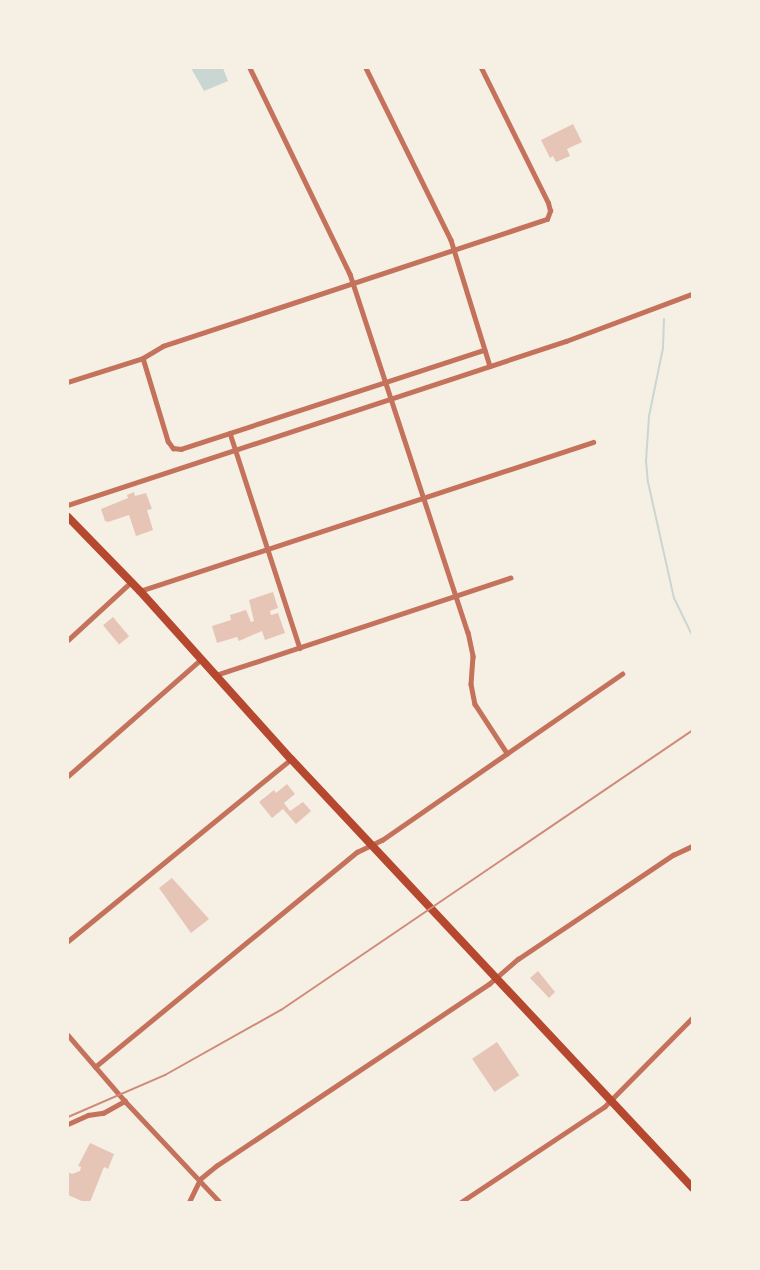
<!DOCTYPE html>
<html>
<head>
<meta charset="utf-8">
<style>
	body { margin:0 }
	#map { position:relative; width:760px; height:1270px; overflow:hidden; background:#f6efe4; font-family:Overpass,sans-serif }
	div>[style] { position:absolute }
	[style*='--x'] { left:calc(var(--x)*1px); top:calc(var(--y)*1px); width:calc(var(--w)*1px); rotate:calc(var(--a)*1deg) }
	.water>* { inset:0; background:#c9d6d2 }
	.stream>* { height:2px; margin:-1px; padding:0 1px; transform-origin:1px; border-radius:1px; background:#c9d6d2 }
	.building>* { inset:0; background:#e6c5b7; transform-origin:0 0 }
	.minor>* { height:4.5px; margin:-2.25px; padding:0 2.25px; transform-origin:2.25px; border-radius:2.25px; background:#c5725c }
	.trunk>* { height:8px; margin:-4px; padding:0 4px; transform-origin:4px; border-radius:4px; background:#b5482f }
	.rail>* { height:2px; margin:-1px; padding:0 1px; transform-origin:1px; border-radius:1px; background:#cf8b77 }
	span { translate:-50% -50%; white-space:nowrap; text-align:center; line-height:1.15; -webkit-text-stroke:5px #f6efe4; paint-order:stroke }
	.frame { position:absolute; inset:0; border:69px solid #f6efe4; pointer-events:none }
</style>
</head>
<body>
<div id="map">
	<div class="water">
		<i style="clip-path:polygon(191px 68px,223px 68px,228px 81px,204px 91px)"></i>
	</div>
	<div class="stream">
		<i style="--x:664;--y:319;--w:29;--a:92"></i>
		<i style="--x:663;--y:348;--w:69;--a:101.6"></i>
		<i style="--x:649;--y:416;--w:45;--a:93.8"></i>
		<i style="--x:646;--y:461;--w:21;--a:85"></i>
		<i style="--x:648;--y:482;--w:119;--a:77.4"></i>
		<i style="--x:674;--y:598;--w:41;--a:64.1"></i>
	</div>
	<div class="building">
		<i style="clip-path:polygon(573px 124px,582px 142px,567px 149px,570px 156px,556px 162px,553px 156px,550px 158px,541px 140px)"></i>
		<i style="clip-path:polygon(134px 492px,135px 496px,146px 493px,152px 509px,147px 510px,153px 530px,136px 536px,129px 515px,108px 522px,105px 521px,101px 509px,128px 498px,127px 495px)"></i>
		<i style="clip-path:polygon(273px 592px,278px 608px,270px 611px,271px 615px,278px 613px,285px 633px,265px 640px,262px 631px,239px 641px,237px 637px,217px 643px,212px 626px,231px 620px,230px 615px,246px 610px,251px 622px,254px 621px,249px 600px)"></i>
		<i style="left:113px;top:617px;width:25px;height:13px;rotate:50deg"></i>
		<i style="clip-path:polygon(287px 784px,295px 794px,284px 803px,290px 811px,303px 802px,311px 811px,296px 824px,283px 809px,272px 818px,259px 802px,274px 790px,276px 793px)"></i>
		<i style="clip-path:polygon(172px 878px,209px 919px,191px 933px,159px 888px)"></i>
		<i style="clip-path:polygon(538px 971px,555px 992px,549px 998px,530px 978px)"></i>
		<i style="left:497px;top:1042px;width:40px;height:30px;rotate:56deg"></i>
		<i style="clip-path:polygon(90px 1143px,114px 1154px,108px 1169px,104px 1167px,90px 1202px,84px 1202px,68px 1195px,68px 1172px,72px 1174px,80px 1171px,81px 1167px,78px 1166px)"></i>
	</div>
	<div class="minor">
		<i style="--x:250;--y:68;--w:229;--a:64.1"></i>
		<i style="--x:350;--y:274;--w:377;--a:71.8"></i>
		<i style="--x:468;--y:632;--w:25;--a:78"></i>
		<i style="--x:473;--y:656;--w:28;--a:94"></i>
		<i style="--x:471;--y:684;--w:20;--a:79"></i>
		<i style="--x:475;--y:704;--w:59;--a:56.9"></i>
		<i style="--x:366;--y:68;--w:192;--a:63.7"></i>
		<i style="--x:451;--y:240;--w:132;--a:72.8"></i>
		<i style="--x:143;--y:358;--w:87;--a:73.2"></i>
		<i style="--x:168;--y:441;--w:9;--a:54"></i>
		<i style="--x:173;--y:448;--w:8;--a:7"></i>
		<i style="--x:181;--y:449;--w:319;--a:-18.1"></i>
		<i style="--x:68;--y:382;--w:79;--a:-17.7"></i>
		<i style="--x:143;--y:358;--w:23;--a:-31"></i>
		<i style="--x:163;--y:346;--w:404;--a:-18.3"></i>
		<i style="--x:547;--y:219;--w:9;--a:-69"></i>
		<i style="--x:550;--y:211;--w:8;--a:-104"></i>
		<i style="--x:548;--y:203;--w:151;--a:-116.4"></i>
		<i style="--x:230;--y:433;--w:226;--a:72"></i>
		<i style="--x:68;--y:505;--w:524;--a:-18.23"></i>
		<i style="--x:566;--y:341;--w:134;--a:-20.5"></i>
		<i style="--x:140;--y:591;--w:477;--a:-18.2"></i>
		<i style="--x:68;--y:640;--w:86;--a:-42.6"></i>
		<i style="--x:216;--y:675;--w:310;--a:-18.3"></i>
		<i style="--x:68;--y:776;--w:177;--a:-41.3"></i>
		<i style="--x:68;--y:941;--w:288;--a:-39.2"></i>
		<i style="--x:68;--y:1035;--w:87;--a:49.2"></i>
		<i style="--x:125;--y:1101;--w:139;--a:46.8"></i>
		<i style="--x:95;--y:1067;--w:339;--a:-39.4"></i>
		<i style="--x:357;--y:852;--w:28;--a:-26"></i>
		<i style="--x:382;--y:840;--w:292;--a:-34.7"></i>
		<i style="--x:68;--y:1124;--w:22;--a:-24"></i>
		<i style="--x:88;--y:1115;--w:15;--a:-8"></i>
		<i style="--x:103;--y:1113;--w:25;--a:-29"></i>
		<i style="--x:189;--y:1202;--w:25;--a:-64"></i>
		<i style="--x:200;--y:1179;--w:21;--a:-39"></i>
		<i style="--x:216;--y:1166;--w:328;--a:-33.7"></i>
		<i style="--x:489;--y:984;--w:38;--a:-41"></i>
		<i style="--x:518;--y:959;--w:187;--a:-33.9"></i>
		<i style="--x:673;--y:855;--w:21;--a:-25"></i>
		<i style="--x:461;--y:1202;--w:172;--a:-33.6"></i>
		<i style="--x:604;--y:1107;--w:125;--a:-45.3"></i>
	</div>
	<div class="trunk">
		<i style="--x:68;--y:517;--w:103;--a:45.8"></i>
		<i style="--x:140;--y:591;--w:226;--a:48.1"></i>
		<i style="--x:291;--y:759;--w:587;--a:46.87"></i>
	</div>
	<div class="rail">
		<i style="--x:68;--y:1117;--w:106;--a:-23.4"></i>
		<i style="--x:165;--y:1075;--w:133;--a:-29.3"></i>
		<i style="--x:281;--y:1010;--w:497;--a:-34.2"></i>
	</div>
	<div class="frame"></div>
</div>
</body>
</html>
